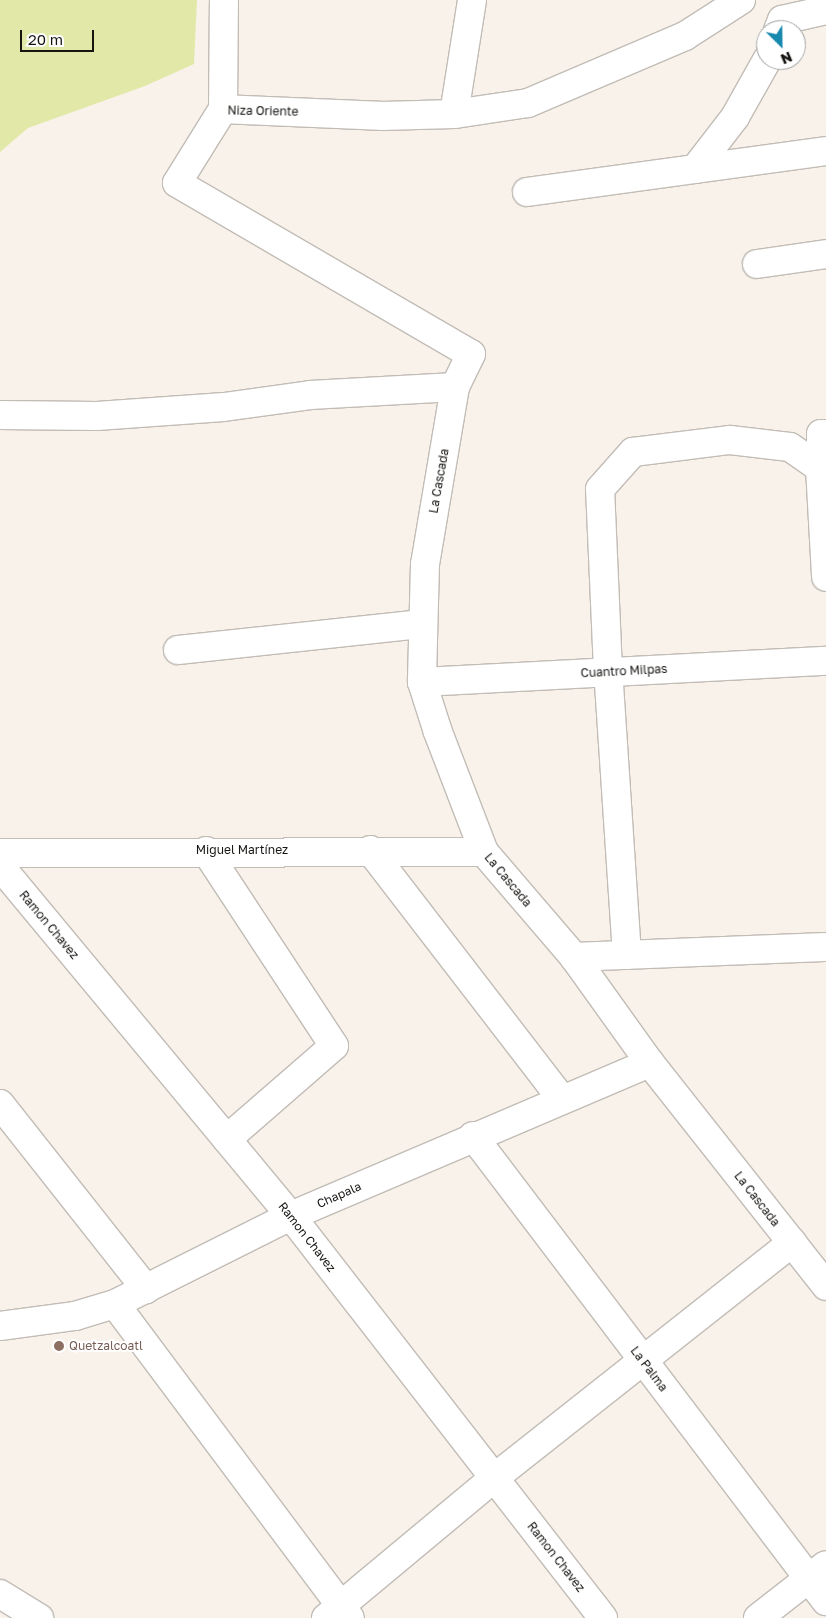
<!DOCTYPE html>
<html>
<head>
<meta charset="utf-8">
<style>
	body { margin:0 }
	#map { position:relative; width:826px; height:1618px; overflow:hidden; background:#f8f2eb; font-family:"Golos Text",sans-serif }
	div>[style] { position:absolute }
	[style*='--x'] { left:calc(var(--x)*1px); top:calc(var(--y)*1px); width:calc(var(--w)*1px); rotate:calc(var(--a)*1deg) }
	.green>* { inset:0; background:#e2e9a8 }
	.roads { filter:drop-shadow(1px 0 #c2bcb6) drop-shadow(-1px 0 #c2bcb6) drop-shadow(0 1px #c2bcb6) drop-shadow(0 -1px #c2bcb6) }
	.minor>* { height:28px; margin:-14px; padding:0 14px; transform-origin:14px; border-radius:14px; background:#fff }
	.dots>* { width:14px; height:14px; translate:-50% -50%; box-sizing:border-box; border:2px solid #fff; border-radius:50% }
	span { translate:-50% -50%; white-space:nowrap; text-align:center; line-height:1.15; -webkit-text-stroke:4px #fff; paint-order:stroke }
	.street-label { font-size:12px; color:#171512 }
	.education-label { font-size:12px; color:#785e54 }
	.left { translate:0 -50%; text-align:left }
	.north { position:absolute; left:756px; top:20px; width:50px; height:50px; box-sizing:border-box; background:#fff; border:1px solid #a2a1a0; border-radius:50%; rotate:157deg; font-size:14px; font-weight:700; line-height:20px; text-align:center; color:#171512 }
	.north::after { content:''; display:block; margin:auto; width:18px; height:22px; background:#1788ae; clip-path:polygon(50% 0,100% 100%,50% 72%,0 100%) }
	.scale { position:absolute; left:20px; top:30px; width:74px; height:22px; box-sizing:border-box; border:2px solid #171512; border-top:0; padding-left:6px; font-size:15px; line-height:18px; white-space:nowrap; color:#171512; -webkit-text-stroke:4px #fff; paint-order:stroke }
</style>
</head>
<body>
<div id="map">
	<div class="green">
		<i style="clip-path:polygon(0 0,197px 0,194px 64px,145px 86px,28px 128px,0 152px)"></i>
	</div>
	<div class="roads">
		<div class="minor">
			<i style="--x:741;--y:0;--w:67;--a:147.3"></i>
			<i style="--x:685;--y:36;--w:171;--a:156.9"></i>
			<i style="--x:528;--y:103;--w:75;--a:171.5"></i>
			<i style="--x:454;--y:114;--w:72;--a:178.4"></i>
			<i style="--x:382;--y:116;--w:159;--a:-177.5"></i>
			<i style="--x:223;--y:109;--w:87;--a:121.9"></i>
			<i style="--x:177;--y:183;--w:340;--a:30.2"></i>
			<i style="--x:471;--y:354;--w:37;--a:116"></i>
			<i style="--x:455;--y:387;--w:180;--a:99.6"></i>
			<i style="--x:425;--y:564;--w:118;--a:91.5"></i>
			<i style="--x:422;--y:682;--w:52;--a:72.3"></i>
			<i style="--x:438;--y:732;--w:129;--a:69"></i>
			<i style="--x:484;--y:852;--w:138;--a:49.4"></i>
			<i style="--x:574;--y:957;--w:130;--a:54.4"></i>
			<i style="--x:650;--y:1063;--w:284;--a:51.7"></i>
			<i style="--x:778;--y:30;--w:11;--a:-68"></i>
			<i style="--x:782;--y:20;--w:45;--a:-12.8"></i>
			<i style="--x:223;--y:109;--w:109;--a:-89.5"></i>
			<i style="--x:454;--y:114;--w:115;--a:-81"></i>
			<i style="--x:695;--y:169;--w:66;--a:-52.4"></i>
			<i style="--x:735;--y:117;--w:65;--a:-60.7"></i>
			<i style="--x:527;--y:192;--w:302;--a:-7.8"></i>
			<i style="--x:757;--y:264;--w:70;--a:-8.2"></i>
			<i style="--x:0;--y:415;--w:97;--a:0.6"></i>
			<i style="--x:97;--y:416;--w:127;--a:-4.1"></i>
			<i style="--x:224;--y:407;--w:87;--a:-7.9"></i>
			<i style="--x:310;--y:395;--w:145;--a:-3.2"></i>
			<i style="--x:820;--y:468;--w:34;--a:-88"></i>
			<i style="--x:821;--y:434;--w:5;--a:0"></i>
			<i style="--x:178;--y:650;--w:246;--a:-6.1"></i>
			<i style="--x:422;--y:682;--w:405;--a:-3"></i>
			<i style="--x:370;--y:850;--w:314;--a:52.4"></i>
			<i style="--x:206;--y:851;--w:233;--a:56.7"></i>
			<i style="--x:334;--y:1046;--w:142;--a:139"></i>
			<i style="--x:0;--y:853;--w:484;--a:-0.1"></i>
			<i style="--x:0;--y:866;--w:455;--a:50.3"></i>
			<i style="--x:291;--y:1216;--w:509;--a:52.18"></i>
			<i style="--x:627;--y:955;--w:285;--a:-93.8"></i>
			<i style="--x:608;--y:671;--w:182;--a:-92.5"></i>
			<i style="--x:600;--y:489;--w:50;--a:-48.3"></i>
			<i style="--x:633;--y:452;--w:98;--a:-7.1"></i>
			<i style="--x:730;--y:440;--w:60;--a:6.7"></i>
			<i style="--x:790;--y:447;--w:37;--a:35"></i>
			<i style="--x:820;--y:468;--w:109;--a:86.8"></i>
			<i style="--x:574;--y:957;--w:252;--a:-2.3"></i>
			<i style="--x:0;--y:1104;--w:236;--a:51.7"></i>
			<i style="--x:473;--y:1136;--w:584;--a:52.8"></i>
			<i style="--x:115;--y:1304;--w:392;--a:53.2"></i>
			<i style="--x:0;--y:1326;--w:76;--a:-7.6"></i>
			<i style="--x:75;--y:1316;--w:42;--a:-16.7"></i>
			<i style="--x:115;--y:1304;--w:197;--a:-26.6"></i>
			<i style="--x:291;--y:1216;--w:390;--a:-23.1"></i>
			<i style="--x:0;--y:1594;--w:46;--a:31.6"></i>
			<i style="--x:326;--y:1618;--w:219;--a:-39.8"></i>
			<i style="--x:494;--y:1478;--w:380;--a:-38.3"></i>
			<i style="--x:758;--y:1618;--w:86;--a:-37.9"></i>
		</div>
	</div>
	<div class="dots">
		<i style="left:59px;top:1346px;background:#8d6e63"></i>
	</div>
	<div class="street-label">
		<span style="left:263px;top:111px;rotate:1deg">Niza Oriente</span>
		<span style="left:439px;top:481px;rotate:-80deg">La Cascada</span>
		<span style="left:624px;top:671px;rotate:-3deg">Cuantro Milpas</span>
		<span style="left:242px;top:850px">Miguel Martínez</span>
		<span style="left:508px;top:880px;rotate:50deg">La Cascada</span>
		<span style="left:49px;top:925px;rotate:50deg">Ramon Chavez</span>
		<span style="left:339px;top:1195px;rotate:-24deg">Chapala</span>
		<span style="left:757px;top:1199px;rotate:52deg">La Cascada</span>
		<span style="left:307px;top:1237px;rotate:52deg">Ramon Chavez</span>
		<span style="left:649px;top:1369px;rotate:53deg">La Palma</span>
		<span style="left:556px;top:1557px;rotate:52deg">Ramon Chavez</span>
	</div>
	<div class="education-label">
		<span class="left" style="left:69px;top:1346px">Quetzalcoatl</span>
	</div>
	<div class="north">N</div>
	<div class="scale">20 m</div>
</div>
</body>
</html>
